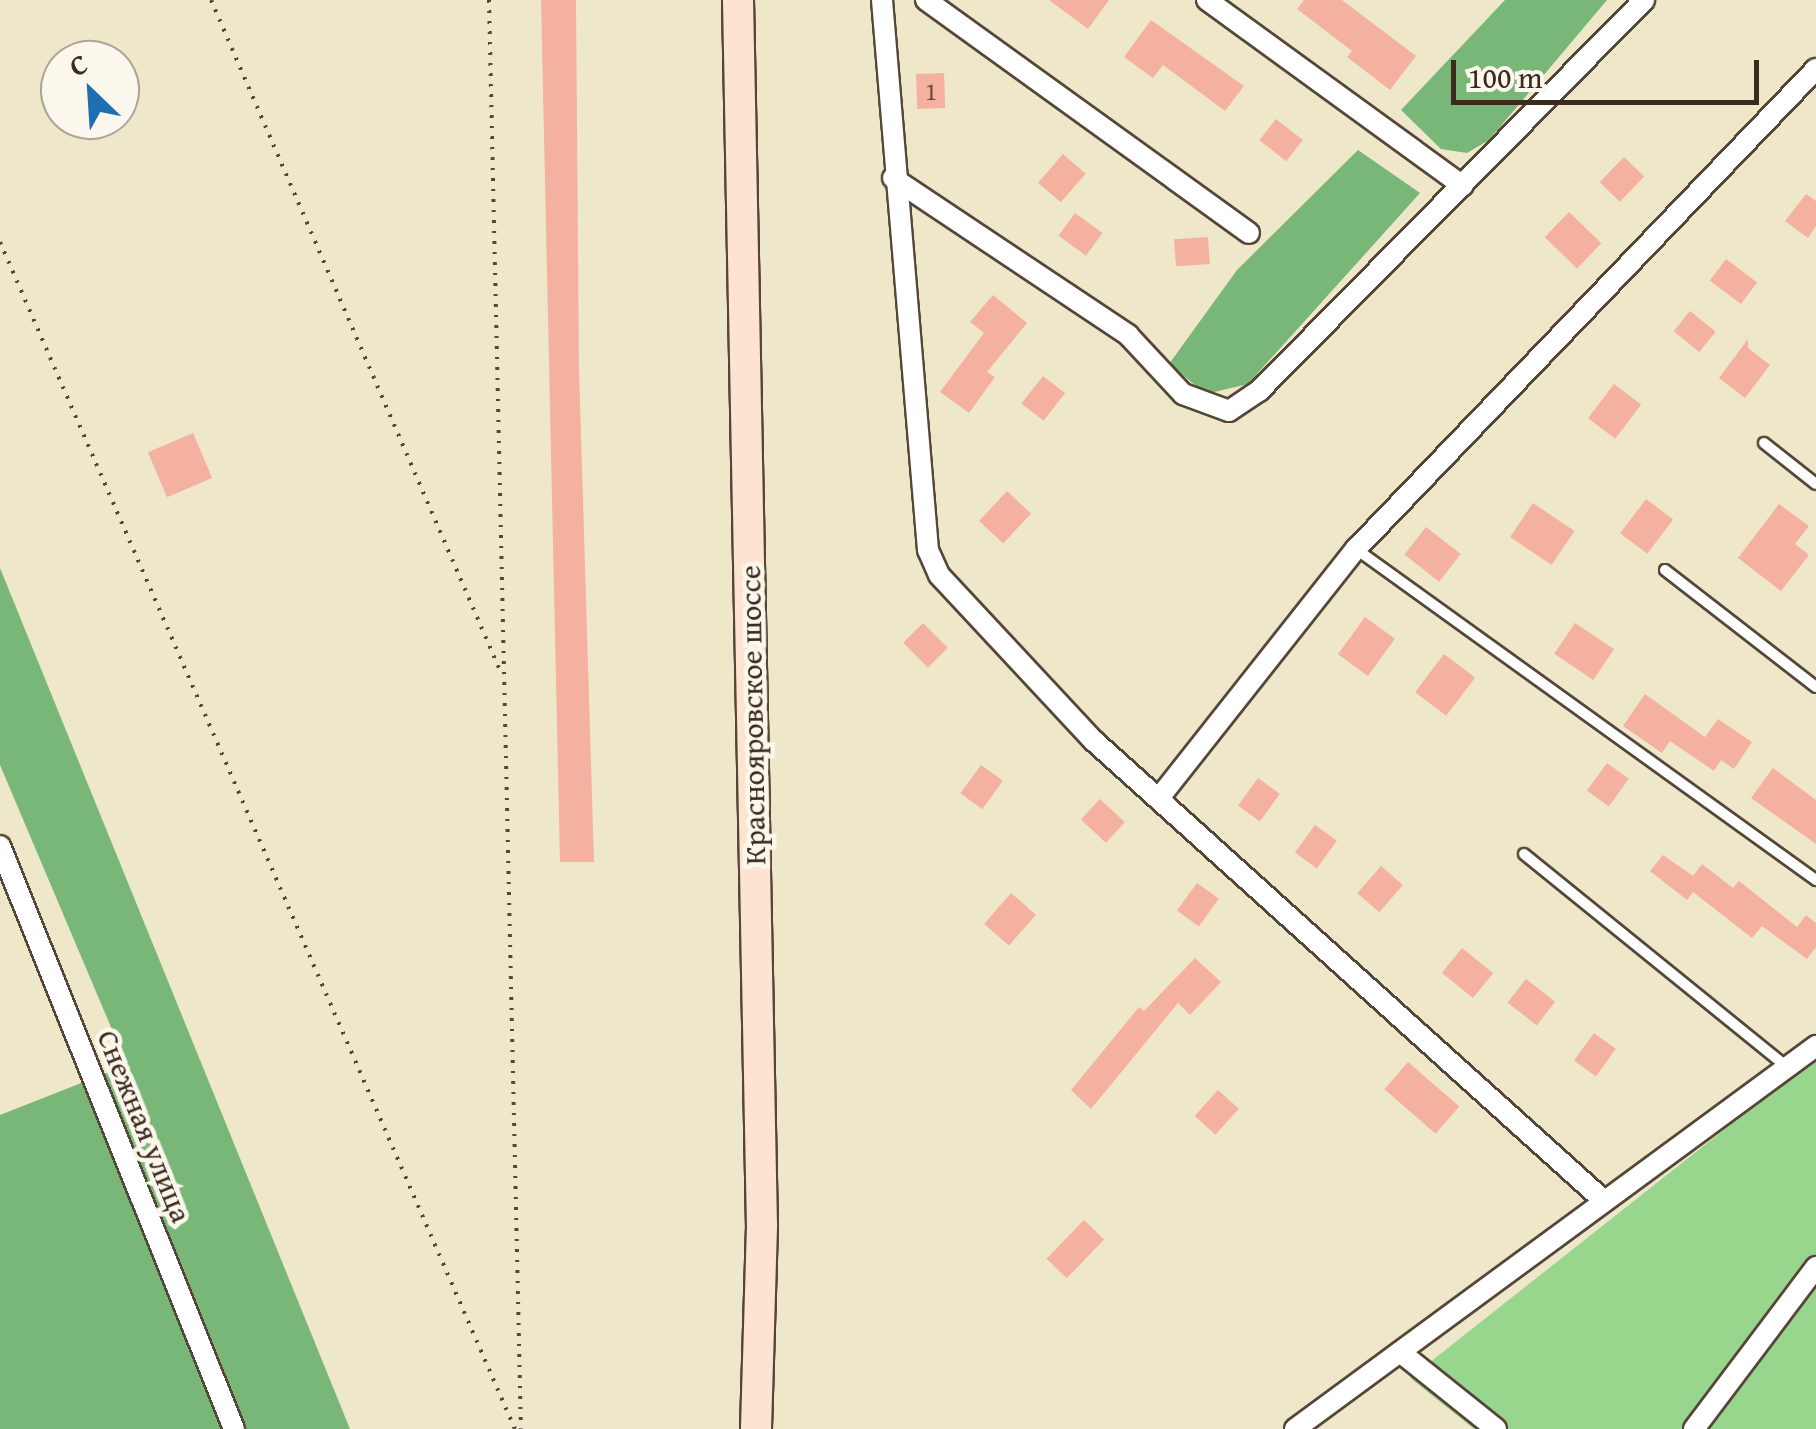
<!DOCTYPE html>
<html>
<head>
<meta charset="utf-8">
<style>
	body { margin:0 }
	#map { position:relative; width:1816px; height:1429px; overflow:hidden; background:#eee7ca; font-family:"Gentium Book Plus",serif }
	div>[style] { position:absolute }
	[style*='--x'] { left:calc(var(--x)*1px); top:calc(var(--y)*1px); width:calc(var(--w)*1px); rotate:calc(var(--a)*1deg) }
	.green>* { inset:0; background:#97d68c }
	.forest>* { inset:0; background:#79b778 }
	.building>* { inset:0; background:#f5b1a0; transform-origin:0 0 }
	.path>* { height:4px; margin-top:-2px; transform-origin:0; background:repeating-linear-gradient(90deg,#564638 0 2.5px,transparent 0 10.5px) }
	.roads { filter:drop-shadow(2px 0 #564638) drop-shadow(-2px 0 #564638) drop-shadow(0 2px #564638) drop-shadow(0 -2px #564638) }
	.lane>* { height:10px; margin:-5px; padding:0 5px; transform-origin:5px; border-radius:5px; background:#fff }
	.street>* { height:20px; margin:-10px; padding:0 10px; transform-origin:10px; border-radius:10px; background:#fff }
	.secondary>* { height:30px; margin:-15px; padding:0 15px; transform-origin:15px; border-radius:15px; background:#fde4d0 }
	span { translate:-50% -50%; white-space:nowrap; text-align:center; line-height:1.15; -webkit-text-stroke:9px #fbf7ec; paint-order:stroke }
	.number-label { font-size:25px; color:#6a4c3e }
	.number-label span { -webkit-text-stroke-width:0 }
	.street-label { font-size:30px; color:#3b2a1e }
	.north { position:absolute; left:40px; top:40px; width:100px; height:100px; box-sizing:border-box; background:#fbf7ec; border:2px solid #aea59a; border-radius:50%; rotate:335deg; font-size:28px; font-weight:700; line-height:40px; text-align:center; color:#3b2a1e }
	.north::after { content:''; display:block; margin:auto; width:35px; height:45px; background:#1f6fb2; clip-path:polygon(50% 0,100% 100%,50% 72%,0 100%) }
	.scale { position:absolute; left:1451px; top:60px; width:308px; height:45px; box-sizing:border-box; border:5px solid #3b2a1e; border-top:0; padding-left:12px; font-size:30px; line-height:35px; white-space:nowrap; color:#3b2a1e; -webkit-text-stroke:8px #fbf7ec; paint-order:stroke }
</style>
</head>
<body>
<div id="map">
	<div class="green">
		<i style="clip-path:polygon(1816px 1057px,1816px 1429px,1474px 1429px,1410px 1378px)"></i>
	</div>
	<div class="forest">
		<i style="clip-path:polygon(1505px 0,1607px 0,1489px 140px,1467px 153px,1441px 149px,1401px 110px)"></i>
		<i style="clip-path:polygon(1358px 150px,1420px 193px,1248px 384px,1206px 394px,1169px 364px,1237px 270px)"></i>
		<i style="clip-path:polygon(0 568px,350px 1429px,0 1429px,0 1115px,127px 1065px,0 765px)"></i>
	</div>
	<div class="building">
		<i style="clip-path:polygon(541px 0,576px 0,579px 369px,594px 862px,560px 862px)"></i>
		<i style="clip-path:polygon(1049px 0,1109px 0,1088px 29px)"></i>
		<i style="clip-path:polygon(1304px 0,1342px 0,1416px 56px,1390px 90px,1347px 57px,1352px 51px,1297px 9px)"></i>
		<i style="clip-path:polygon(1151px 20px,1244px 86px,1225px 111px,1163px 65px,1153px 78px,1124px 57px)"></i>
		<i style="left:944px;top:73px;width:35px;height:28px;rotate:88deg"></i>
		<i style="left:1276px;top:119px;width:34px;height:27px;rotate:38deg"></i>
		<i style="left:1063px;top:154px;width:30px;height:38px;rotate:41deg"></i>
		<i style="left:1624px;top:157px;width:28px;height:35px;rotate:44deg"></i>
		<i style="clip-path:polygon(1806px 194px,1816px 201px,1816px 226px,1808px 238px,1785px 221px)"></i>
		<i style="left:1569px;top:212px;width:45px;height:35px;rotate:44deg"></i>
		<i style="left:1075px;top:213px;width:34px;height:28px;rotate:36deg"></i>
		<i style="left:1208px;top:237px;width:27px;height:34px;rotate:86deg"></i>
		<i style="left:1726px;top:259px;width:39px;height:27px;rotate:37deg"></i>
		<i style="clip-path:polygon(993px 295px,1027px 323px,987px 372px,995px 377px,969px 413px,940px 392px,984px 333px,970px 322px)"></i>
		<i style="left:1690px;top:311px;width:33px;height:26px;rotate:39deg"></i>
		<i style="clip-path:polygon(1748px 339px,1748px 348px,1770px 365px,1745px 398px,1719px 378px)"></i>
		<i style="left:1043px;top:376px;width:28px;height:35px;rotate:38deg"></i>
		<i style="left:1614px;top:384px;width:34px;height:43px;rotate:37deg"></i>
		<i style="left:193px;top:433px;width:49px;height:49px;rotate:67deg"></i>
		<i style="left:1007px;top:491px;width:33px;height:41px;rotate:43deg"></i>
		<i style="left:1646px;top:499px;width:34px;height:43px;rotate:37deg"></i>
		<i style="left:1533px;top:503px;width:50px;height:41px;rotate:34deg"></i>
		<i style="clip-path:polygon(1779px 504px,1809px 526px,1795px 544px,1809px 555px,1781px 591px,1738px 558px)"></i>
		<i style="left:1426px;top:527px;width:44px;height:35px;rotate:38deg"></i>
		<i style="left:1365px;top:617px;width:37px;height:46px;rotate:36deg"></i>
		<i style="left:923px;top:623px;width:35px;height:28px;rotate:45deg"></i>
		<i style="left:1575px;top:623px;width:47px;height:37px;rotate:34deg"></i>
		<i style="left:1444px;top:654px;width:39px;height:48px;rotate:37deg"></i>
		<i style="clip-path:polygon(1645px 694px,1705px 737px,1718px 719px,1752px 742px,1734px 769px,1721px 760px,1714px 771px,1670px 741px,1662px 753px,1623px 726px)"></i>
		<i style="left:1607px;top:763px;width:27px;height:34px;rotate:36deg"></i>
		<i style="left:981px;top:765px;width:27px;height:35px;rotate:36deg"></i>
		<i style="clip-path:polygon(1773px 768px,1816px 800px,1816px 844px,1751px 798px)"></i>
		<i style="left:1258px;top:778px;width:27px;height:34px;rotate:36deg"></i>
		<i style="left:1100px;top:799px;width:34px;height:28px;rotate:43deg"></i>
		<i style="left:1315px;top:825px;width:27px;height:34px;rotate:36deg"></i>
		<i style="clip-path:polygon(1663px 855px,1693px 876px,1702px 864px,1733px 888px,1739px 881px,1797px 927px,1806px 915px,1816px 923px,1816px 947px,1807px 959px,1762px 926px,1752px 938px,1693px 892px,1687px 900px,1650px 871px)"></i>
		<i style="left:1381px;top:866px;width:29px;height:36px;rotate:41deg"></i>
		<i style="left:1197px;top:883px;width:27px;height:34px;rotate:36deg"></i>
		<i style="left:1011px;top:893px;width:33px;height:41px;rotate:41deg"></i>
		<i style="left:1462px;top:948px;width:40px;height:32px;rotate:39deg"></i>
		<i style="clip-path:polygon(1195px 958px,1221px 982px,1190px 1015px,1178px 1003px,1091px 1109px,1071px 1090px,1139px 1007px,1144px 1011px)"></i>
		<i style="left:1526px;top:979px;width:37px;height:30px;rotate:38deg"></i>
		<i style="left:1594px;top:1033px;width:27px;height:34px;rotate:36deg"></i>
		<i style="left:1408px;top:1062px;width:68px;height:36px;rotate:41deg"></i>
		<i style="left:1218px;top:1090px;width:28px;height:35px;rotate:42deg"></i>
		<i style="left:1084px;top:1220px;width:28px;height:54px;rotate:44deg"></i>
	</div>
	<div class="path">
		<i style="--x:211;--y:0;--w:735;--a:66.68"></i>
		<i style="--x:489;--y:0;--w:1429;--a:88.72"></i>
		<i style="--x:0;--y:242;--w:1294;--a:66.55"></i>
	</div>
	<div class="roads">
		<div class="lane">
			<i style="--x:1764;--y:443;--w:66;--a:38.3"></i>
			<i style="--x:1356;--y:549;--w:567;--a:35.74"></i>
			<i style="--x:1665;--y:570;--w:191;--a:37.8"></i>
			<i style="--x:1524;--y:854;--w:338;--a:39"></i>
		</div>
		<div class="street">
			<i style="--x:882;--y:0;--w:552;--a:85.22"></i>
			<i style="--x:928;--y:550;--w:27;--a:66"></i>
			<i style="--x:939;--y:575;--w:227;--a:47"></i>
			<i style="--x:1094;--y:741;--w:685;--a:42.04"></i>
			<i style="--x:926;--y:0;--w:398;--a:35.8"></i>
			<i style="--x:1207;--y:0;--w:316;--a:36"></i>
			<i style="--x:893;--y:178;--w:283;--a:33.7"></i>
			<i style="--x:1128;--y:335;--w:81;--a:47"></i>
			<i style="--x:1183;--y:394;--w:49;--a:20.3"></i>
			<i style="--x:1229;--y:411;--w:36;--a:-34"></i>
			<i style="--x:1259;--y:391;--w:549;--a:-45.44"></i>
			<i style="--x:1159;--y:798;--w:318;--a:-51.7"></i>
			<i style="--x:1356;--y:549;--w:665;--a:-46.22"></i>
			<i style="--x:0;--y:846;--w:628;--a:68.13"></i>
			<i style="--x:1400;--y:1352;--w:123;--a:38.7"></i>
			<i style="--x:1295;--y:1429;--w:647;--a:-36.32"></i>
			<i style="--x:1694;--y:1429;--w:203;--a:-53"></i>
		</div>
		<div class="secondary">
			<i style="--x:738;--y:0;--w:1226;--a:88.88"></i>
			<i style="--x:762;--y:1226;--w:203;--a:91.7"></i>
		</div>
	</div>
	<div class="number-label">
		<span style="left:931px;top:91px">1</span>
	</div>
	<div class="street-label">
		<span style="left:752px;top:715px;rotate:-91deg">Краснояровское шоссе</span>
		<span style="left:145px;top:1126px;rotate:68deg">Снежная улица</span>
	</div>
	<div class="north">С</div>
	<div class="scale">100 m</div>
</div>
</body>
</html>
